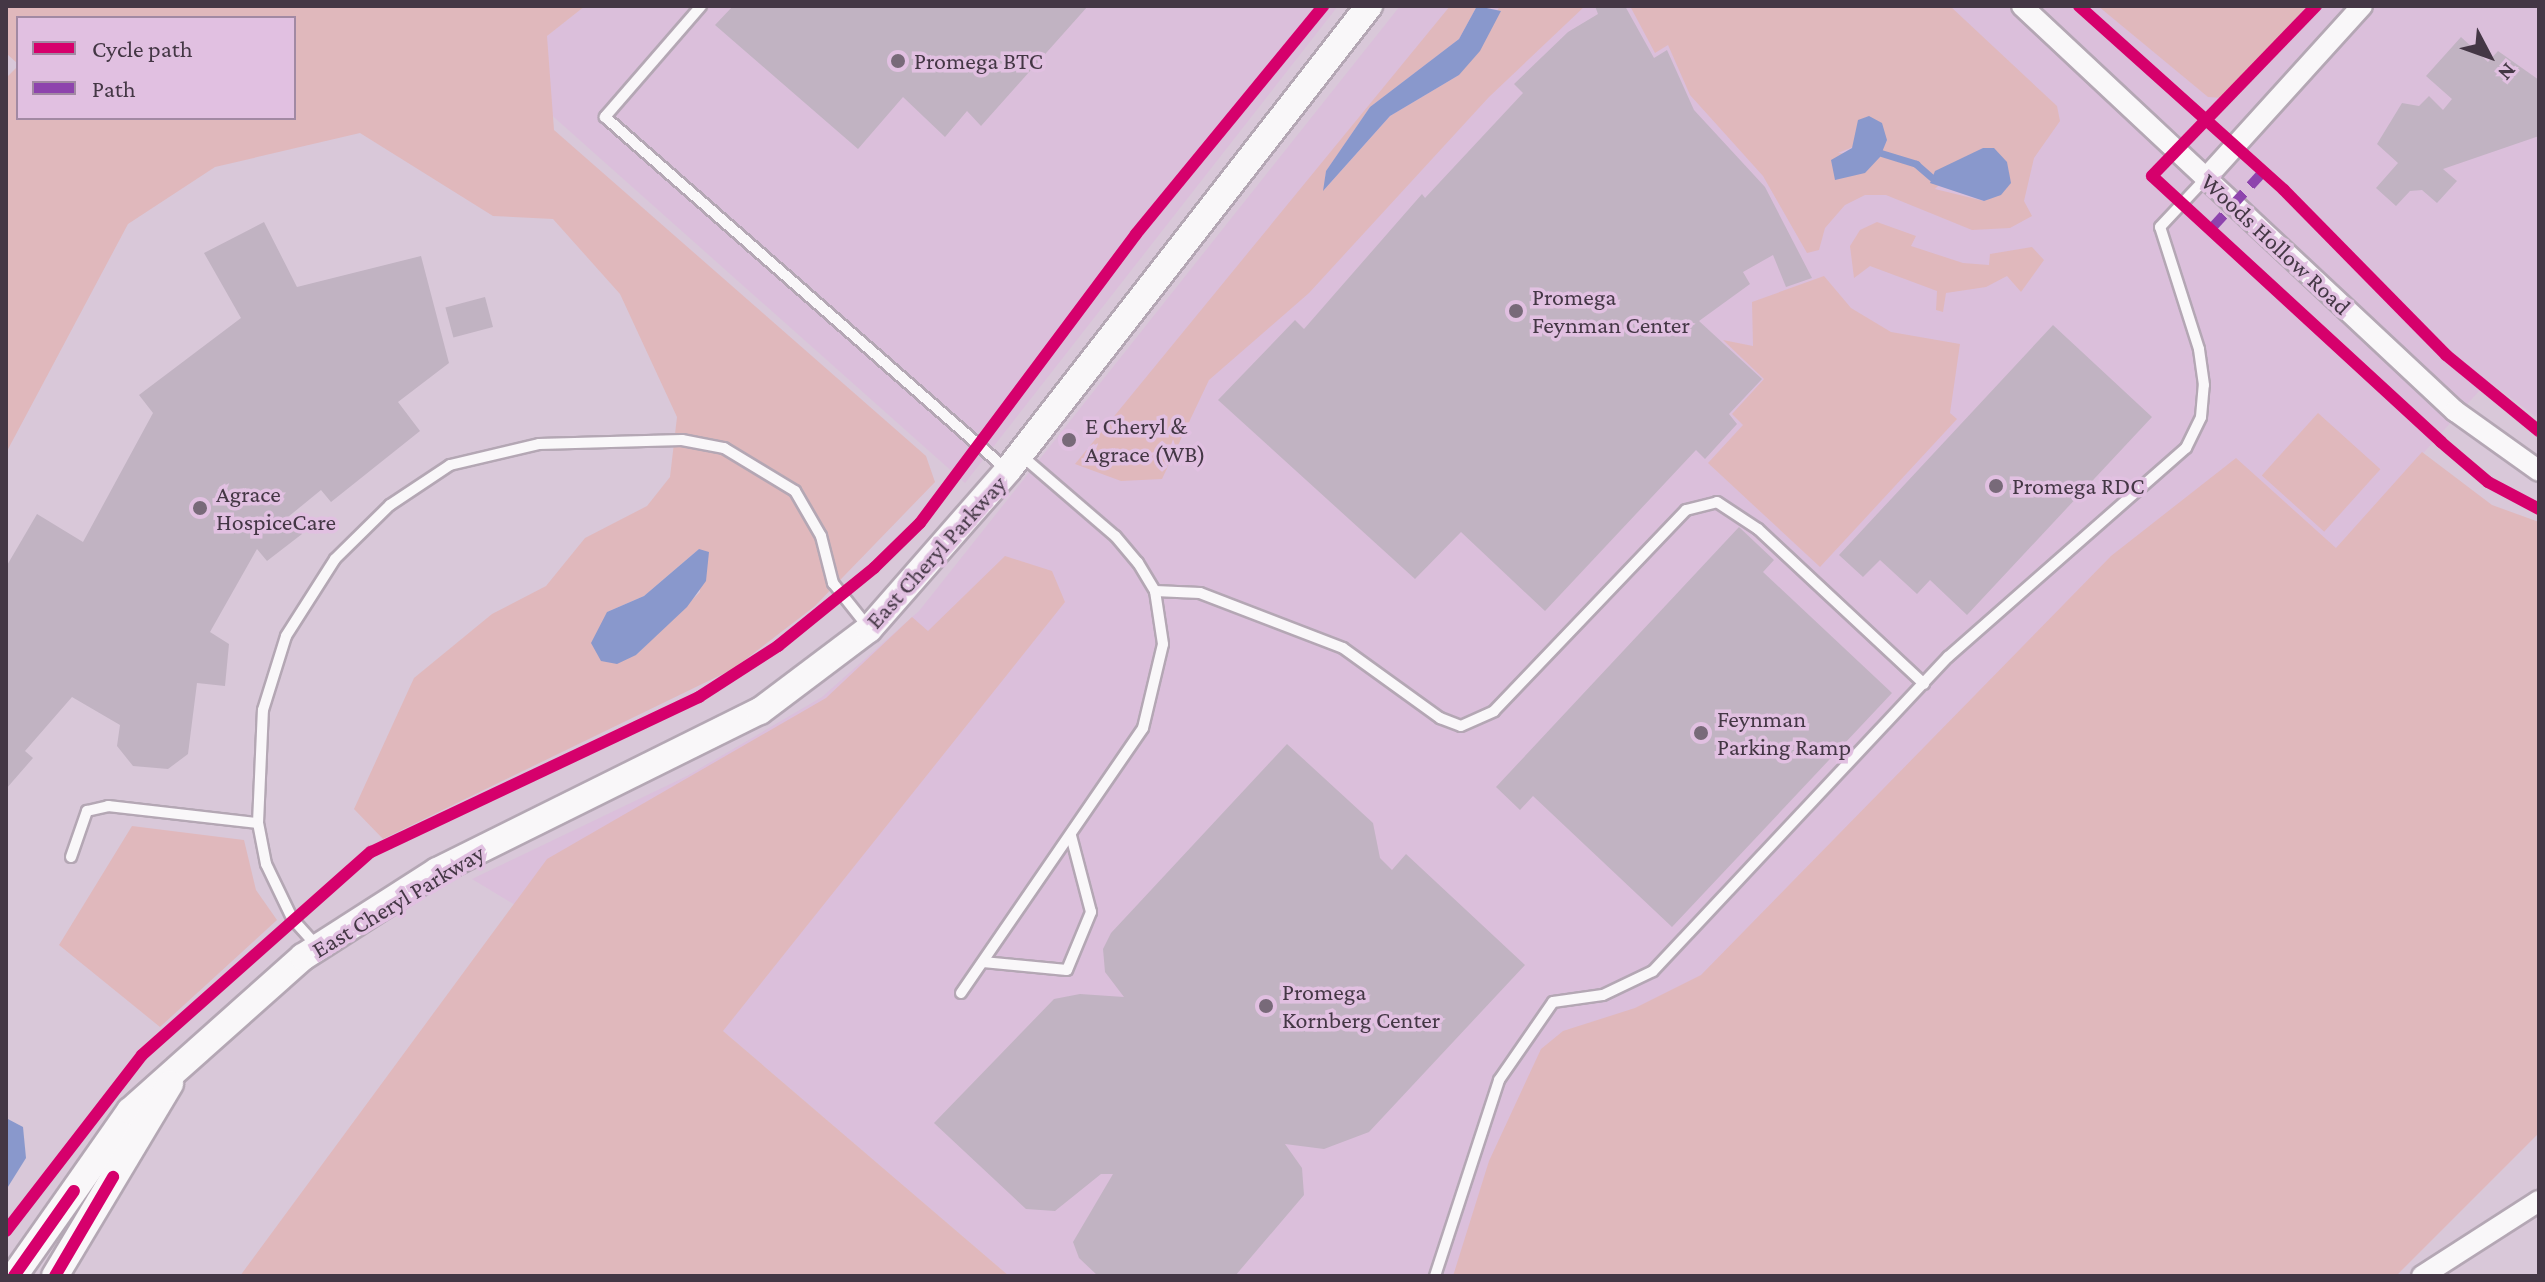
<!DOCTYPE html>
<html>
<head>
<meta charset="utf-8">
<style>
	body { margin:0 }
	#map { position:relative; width:2545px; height:1282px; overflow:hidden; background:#d9c8d9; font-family:"Crimson Pro",serif }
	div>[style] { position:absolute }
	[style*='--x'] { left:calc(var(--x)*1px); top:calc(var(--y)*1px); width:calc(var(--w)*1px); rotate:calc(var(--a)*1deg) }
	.built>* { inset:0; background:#dbbfdb }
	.green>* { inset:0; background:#e0b8bc; transform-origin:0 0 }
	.water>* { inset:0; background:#8998cc }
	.stream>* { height:7px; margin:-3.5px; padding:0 3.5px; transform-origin:3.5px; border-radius:3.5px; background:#8998cc }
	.building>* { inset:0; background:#c1b3c2; transform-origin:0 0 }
	.roads { filter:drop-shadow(2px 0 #b4a7b4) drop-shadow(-2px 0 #b4a7b4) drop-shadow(0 2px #b4a7b4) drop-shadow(0 -2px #b4a7b4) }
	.service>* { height:10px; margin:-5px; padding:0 5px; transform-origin:5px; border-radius:5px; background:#f9f7f9 }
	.minor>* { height:20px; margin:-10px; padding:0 10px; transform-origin:10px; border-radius:10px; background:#f9f7f9 }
	.tertiary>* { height:26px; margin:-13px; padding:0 13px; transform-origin:13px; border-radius:13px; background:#f9f7f9 }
	.quiet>* { height:10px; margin-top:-5px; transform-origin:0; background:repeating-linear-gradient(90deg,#8e44ad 0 20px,transparent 0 30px) }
	.cycleway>* { height:12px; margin:-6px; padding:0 6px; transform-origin:6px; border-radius:6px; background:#d6006c }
	.dots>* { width:22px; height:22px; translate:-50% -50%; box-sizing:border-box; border:4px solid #e1c0e1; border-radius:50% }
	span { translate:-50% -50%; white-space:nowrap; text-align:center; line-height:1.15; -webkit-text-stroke:7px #e1c0e1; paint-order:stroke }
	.poi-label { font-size:24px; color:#443745 }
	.left { translate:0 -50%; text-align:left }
	.street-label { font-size:24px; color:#443745 }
	.frame { position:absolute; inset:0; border:8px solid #443745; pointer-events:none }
	.legend { position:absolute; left:16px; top:16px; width:280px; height:104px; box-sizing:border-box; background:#e1c0e1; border:2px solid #a289a3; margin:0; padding:10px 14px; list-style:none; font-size:24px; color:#443745 }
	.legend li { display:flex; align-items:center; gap:16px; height:40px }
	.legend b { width:40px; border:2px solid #a289a3 }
	.north { position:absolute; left:2449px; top:16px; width:80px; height:80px; -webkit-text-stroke:6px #e1c0e1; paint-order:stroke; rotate:131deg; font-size:22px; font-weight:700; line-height:32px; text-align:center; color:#443745 }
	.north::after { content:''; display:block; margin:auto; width:28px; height:36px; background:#443745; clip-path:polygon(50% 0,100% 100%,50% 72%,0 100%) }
</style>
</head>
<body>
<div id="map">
	<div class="built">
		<i style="clip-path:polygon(585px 6px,1338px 6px,965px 483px,502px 71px)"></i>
		<i style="clip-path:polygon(1400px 6px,2539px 6px,2539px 419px,2488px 381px,1685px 1276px,1009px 1276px,723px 1031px,472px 879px,687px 776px,822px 697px,919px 611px)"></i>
	</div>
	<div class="green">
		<i style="clip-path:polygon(evenodd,6px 6px,585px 6px,547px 36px,554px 130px,926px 456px,935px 482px,815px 606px,733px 669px,383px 839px,354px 809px,414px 678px,492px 614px,546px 586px,585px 538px,647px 506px,670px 477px,677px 417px,620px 294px,553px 219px,493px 216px,360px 133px,215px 167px,128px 224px,6px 453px,6px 78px,18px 66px,18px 118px,294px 118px,294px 18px,18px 18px,18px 64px,6px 53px,6px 6px,699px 549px,700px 592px,636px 655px,607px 612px,644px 596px,699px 549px)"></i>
		<i style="clip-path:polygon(1450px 6px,1477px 6px,1459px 39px,1370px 107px,1326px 171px,1324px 190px,1390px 116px,1459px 75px,1500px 6px,1585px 6px,1489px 97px,1309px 293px,1209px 380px,1162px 479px,1121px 481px,1075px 464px)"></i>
		<i style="clip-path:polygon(evenodd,1630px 6px,1950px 6px,2057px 106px,2060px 121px,2034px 158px,2024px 201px,2032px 216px,2010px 228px,1972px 230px,1886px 195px,1865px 195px,1845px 205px,1825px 228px,1819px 250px,1807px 253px,1763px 176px,1690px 95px,1668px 45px,1655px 53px,1630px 6px,1858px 125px,1887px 140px,1879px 157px,1838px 153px,1853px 147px,1858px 125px,1630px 6px,1983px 148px,1984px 201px,1935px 189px,1968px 156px,1983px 148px)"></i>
		<i style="clip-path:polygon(2098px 6px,2307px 6px,2223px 98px,2208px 97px)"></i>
		<i style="clip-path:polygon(1877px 222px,1916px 236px,1911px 246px,1963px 263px,1989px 265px,1990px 254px,2032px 247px,2044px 260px,2021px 292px,2007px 276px,1986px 287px,1946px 293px,1943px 312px,1936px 310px,1937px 291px,1870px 266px,1854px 278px,1850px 246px,1860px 230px)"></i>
		<i style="clip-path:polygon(1824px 276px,1851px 308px,1891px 332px,1960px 344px,1950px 413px,1957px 419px,1820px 567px,1708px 463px,1743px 425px,1732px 414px,1764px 379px,1723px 340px,1753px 346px,1752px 302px)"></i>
		<i style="left:2318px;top:413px;width:84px;height:84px;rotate:42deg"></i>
		<i style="clip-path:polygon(2422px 452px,2492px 505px,2539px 522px,2539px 1133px,2396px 1276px,1453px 1276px,1489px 1161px,1541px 1049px,1563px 1031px,1635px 1008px,1701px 975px,2111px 556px,2236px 458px,2336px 548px)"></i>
		<i style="clip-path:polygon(1005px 556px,1052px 571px,1065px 602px,723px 1031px,1009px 1276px,240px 1276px,547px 859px,826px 698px,912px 617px,928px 631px)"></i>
		<i style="clip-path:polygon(132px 826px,244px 840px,256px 890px,277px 920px,160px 1027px,59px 945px)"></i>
	</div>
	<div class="water">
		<i style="clip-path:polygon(1477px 6px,1501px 11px,1480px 51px,1459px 75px,1390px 116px,1323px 191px,1326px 171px,1370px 107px,1459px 39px)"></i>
		<i style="clip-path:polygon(1869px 116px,1882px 123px,1887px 140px,1880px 157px,1865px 173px,1835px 180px,1831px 160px,1852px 148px,1858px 120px)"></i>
		<i style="clip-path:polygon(1983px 148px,1994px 148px,2007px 162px,2011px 183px,2001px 195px,1984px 201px,1930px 183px,1935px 171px)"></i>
		<i style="clip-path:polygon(699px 549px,709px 552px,706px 581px,687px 607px,636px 655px,617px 664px,601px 661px,591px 643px,607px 612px,644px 596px)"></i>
		<i style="clip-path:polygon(6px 1118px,23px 1127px,26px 1158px,6px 1190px)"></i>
	</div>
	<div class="stream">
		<i style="--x:1881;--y:153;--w:37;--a:17"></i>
		<i style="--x:1916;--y:164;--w:20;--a:41"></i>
	</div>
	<div class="building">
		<i style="clip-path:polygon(733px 6px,1088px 6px,981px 126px,967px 111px,945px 137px,903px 97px,858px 149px,715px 25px)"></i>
		<i style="clip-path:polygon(1595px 6px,1625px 6px,1654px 58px,1667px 50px,1694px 110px,1765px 187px,1812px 278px,1786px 287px,1773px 255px,1743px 272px,1750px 284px,1699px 321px,1762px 379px,1729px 414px,1737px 424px,1705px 459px,1696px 450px,1545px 611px,1461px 532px,1415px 579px,1218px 400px,1295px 320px,1304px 329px,1422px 194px,1425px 198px,1523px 93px,1514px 84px,1568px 32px,1598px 14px)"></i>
		<i style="clip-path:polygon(2461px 37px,2488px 62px,2498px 51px,2539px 80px,2539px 136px,2443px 169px,2457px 181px,2437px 203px,2422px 190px,2410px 191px,2396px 206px,2376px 188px,2398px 163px,2377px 144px,2402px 103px,2419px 106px,2429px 96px,2443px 110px,2452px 99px,2426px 76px)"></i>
		<i style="clip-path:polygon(264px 222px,297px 287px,421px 256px,449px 363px,398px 402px,420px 431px,331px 502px,321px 490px,288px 517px,302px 534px,267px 561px,257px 549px,210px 632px,229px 644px,225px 686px,197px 683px,188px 754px,168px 769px,133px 766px,117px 746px,120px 725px,72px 697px,25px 751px,33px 758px,6px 789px,6px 567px,37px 514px,83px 542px,153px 413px,139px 395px,241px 318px,204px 253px)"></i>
		<i style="left:485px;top:297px;width:31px;height:41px;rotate:75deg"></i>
		<i style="clip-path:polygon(2053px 325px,2152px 417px,1967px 615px,1930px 580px,1917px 594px,1880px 560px,1863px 577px,1839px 555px)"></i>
		<i style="clip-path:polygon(1739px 527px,1774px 560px,1763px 572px,1892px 693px,1672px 927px,1533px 796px,1520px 810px,1496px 787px)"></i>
		<i style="clip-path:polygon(1287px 744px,1373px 823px,1380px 858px,1392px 870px,1406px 854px,1525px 965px,1369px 1132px,1324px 1149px,1285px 1144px,1302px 1168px,1304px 1195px,1235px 1276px,1098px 1276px,1079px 1258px,1073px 1242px,1113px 1174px,1101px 1174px,1055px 1211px,1026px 1209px,934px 1123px,1054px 999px,1080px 994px,1124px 997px,1105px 972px,1103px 949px,1111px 933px)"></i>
	</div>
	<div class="roads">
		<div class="service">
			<i style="--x:701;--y:6;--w:147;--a:130.9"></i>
			<i style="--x:605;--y:117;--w:534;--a:41.28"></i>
			<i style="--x:1155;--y:591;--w:45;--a:2.5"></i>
			<i style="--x:1200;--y:593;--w:153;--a:21"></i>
			<i style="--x:1343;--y:648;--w:120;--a:35.8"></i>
			<i style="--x:1440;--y:718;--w:22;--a:21"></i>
			<i style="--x:1461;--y:726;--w:36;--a:-24"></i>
			<i style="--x:1494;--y:711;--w:278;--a:-46.3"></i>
			<i style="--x:1686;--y:510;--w:32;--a:-14"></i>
			<i style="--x:1717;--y:502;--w:49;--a:33.4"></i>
			<i style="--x:1758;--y:529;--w:227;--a:43"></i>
			<i style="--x:71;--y:857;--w:49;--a:-70.8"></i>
			<i style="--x:87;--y:811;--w:22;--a:-13"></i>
			<i style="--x:108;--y:806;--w:151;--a:6.5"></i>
			<i style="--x:316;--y:945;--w:36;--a:-132"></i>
			<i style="--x:292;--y:918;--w:60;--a:-115.7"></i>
			<i style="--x:266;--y:864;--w:42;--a:-101"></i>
			<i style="--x:258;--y:823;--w:113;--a:-87.5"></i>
			<i style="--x:263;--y:710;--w:77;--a:-72.7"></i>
			<i style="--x:286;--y:636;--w:91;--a:-57.5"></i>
			<i style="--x:335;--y:559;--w:77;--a:-44.5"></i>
			<i style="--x:390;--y:505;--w:72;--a:-33.7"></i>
			<i style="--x:450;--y:465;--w:91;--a:-13.3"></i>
			<i style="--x:539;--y:444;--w:143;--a:-1.6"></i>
			<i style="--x:682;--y:440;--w:43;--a:10.8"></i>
			<i style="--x:724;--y:448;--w:83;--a:31.2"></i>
			<i style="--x:795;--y:491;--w:52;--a:60"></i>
			<i style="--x:821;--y:536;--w:49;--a:75.7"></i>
			<i style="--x:833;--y:583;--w:56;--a:51.5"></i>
			<i style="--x:983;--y:962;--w:84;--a:5.4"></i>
			<i style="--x:1067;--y:970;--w:63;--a:-67.5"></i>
			<i style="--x:1091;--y:912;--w:79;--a:-104.7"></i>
			<i style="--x:961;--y:993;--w:321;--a:-55.5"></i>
			<i style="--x:1143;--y:728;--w:86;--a:-76.6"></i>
			<i style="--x:1163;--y:644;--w:54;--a:-98.6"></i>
			<i style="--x:1155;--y:591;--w:33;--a:-121"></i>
			<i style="--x:1138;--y:563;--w:35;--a:-130"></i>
			<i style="--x:1115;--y:536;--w:123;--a:-139.3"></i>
			<i style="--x:1435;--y:1276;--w:206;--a:-71.9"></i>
			<i style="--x:1499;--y:1080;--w:95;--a:-55.3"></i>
			<i style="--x:1553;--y:1002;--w:50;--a:-8"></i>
			<i style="--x:1603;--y:995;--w:55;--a:-25.6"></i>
			<i style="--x:1653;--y:971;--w:431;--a:-46.8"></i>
			<i style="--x:1948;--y:657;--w:317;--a:-41.3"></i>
			<i style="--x:2186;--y:448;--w:34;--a:-64"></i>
			<i style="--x:2201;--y:417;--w:32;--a:-85"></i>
			<i style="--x:2204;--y:385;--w:36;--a:-98"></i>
			<i style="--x:2199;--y:349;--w:128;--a:-107.7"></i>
			<i style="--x:2160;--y:227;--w:67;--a:-46.8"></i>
		</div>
		<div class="minor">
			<i style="--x:2022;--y:6;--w:593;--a:43.09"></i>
			<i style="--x:2455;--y:411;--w:103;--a:35.5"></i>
			<i style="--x:2206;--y:178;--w:232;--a:-47.8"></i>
			<i style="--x:2422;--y:1276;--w:139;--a:-32.7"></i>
		</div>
		<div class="tertiary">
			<i style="--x:14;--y:1276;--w:202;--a:-54.9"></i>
			<i style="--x:130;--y:1111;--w:232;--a:-41.7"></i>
			<i style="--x:303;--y:957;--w:159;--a:-32.7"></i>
			<i style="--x:437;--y:871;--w:360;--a:-26.4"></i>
			<i style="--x:760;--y:711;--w:136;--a:-37"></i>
			<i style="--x:869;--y:629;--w:211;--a:-48.8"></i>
			<i style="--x:1008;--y:470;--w:588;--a:-52.12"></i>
			<i style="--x:55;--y:1276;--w:224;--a:-59.1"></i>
		</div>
	</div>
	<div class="quiet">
		<i style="--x:2210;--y:230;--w:79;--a:-47.6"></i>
		<i style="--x:83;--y:1276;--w:1;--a:-90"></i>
	</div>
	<div class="cycleway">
		<i style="--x:2079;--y:6;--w:275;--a:41.9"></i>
		<i style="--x:2284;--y:190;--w:231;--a:45.5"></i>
		<i style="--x:2446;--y:355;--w:120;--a:39.3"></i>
		<i style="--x:2316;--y:6;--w:236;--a:134"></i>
		<i style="--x:2152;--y:176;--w:393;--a:42.6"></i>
		<i style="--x:2441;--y:442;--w:62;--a:40.4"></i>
		<i style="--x:2488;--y:482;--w:58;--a:27.9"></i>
		<i style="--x:6;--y:1231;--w:222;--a:-52.3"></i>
		<i style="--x:142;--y:1055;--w:306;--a:-41.6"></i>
		<i style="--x:371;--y:852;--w:363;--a:-25.3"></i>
		<i style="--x:699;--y:697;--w:94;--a:-32.8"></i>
		<i style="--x:778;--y:646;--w:124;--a:-39.1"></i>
		<i style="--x:874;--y:568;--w:64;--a:-44.4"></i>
		<i style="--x:920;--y:523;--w:361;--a:-53.2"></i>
		<i style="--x:1136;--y:234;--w:295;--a:-50.6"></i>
		<i style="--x:14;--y:1276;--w:104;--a:-54.8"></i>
		<i style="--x:55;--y:1276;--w:115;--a:-59.6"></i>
	</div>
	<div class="dots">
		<i style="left:898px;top:61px;background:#786a79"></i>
		<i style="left:1516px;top:311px;background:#786a79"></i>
		<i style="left:1069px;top:440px;background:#786a79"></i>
		<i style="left:1996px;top:486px;background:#786a79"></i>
		<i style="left:200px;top:508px;background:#786a79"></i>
		<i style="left:1701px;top:733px;background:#786a79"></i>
		<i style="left:1266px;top:1006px;background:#786a79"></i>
	</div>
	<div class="poi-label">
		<span class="left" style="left:914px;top:61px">Promega BTC</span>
		<span class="left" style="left:1532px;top:311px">Promega<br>Feynman Center</span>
		<span class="left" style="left:1085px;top:440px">E Cheryl &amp;<br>Agrace (WB)</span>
		<span class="left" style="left:2012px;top:486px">Promega RDC</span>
		<span class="left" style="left:216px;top:508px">Agrace<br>HospiceCare</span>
		<span class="left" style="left:1717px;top:733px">Feynman<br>Parking Ramp</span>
		<span class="left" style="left:1282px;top:1006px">Promega<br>Kornberg Center</span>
	</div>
	<div class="street-label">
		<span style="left:2276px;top:244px;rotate:43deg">Woods Hollow Road</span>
		<span style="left:936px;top:552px;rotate:-48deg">East Cheryl Parkway</span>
		<span style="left:398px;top:901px;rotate:-31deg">East Cheryl Parkway</span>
	</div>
	<div class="frame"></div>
	<ul class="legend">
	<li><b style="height:10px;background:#d6006c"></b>Cycle path</li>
	<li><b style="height:10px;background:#8e44ad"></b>Path</li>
	</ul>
	<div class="north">N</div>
</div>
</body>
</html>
